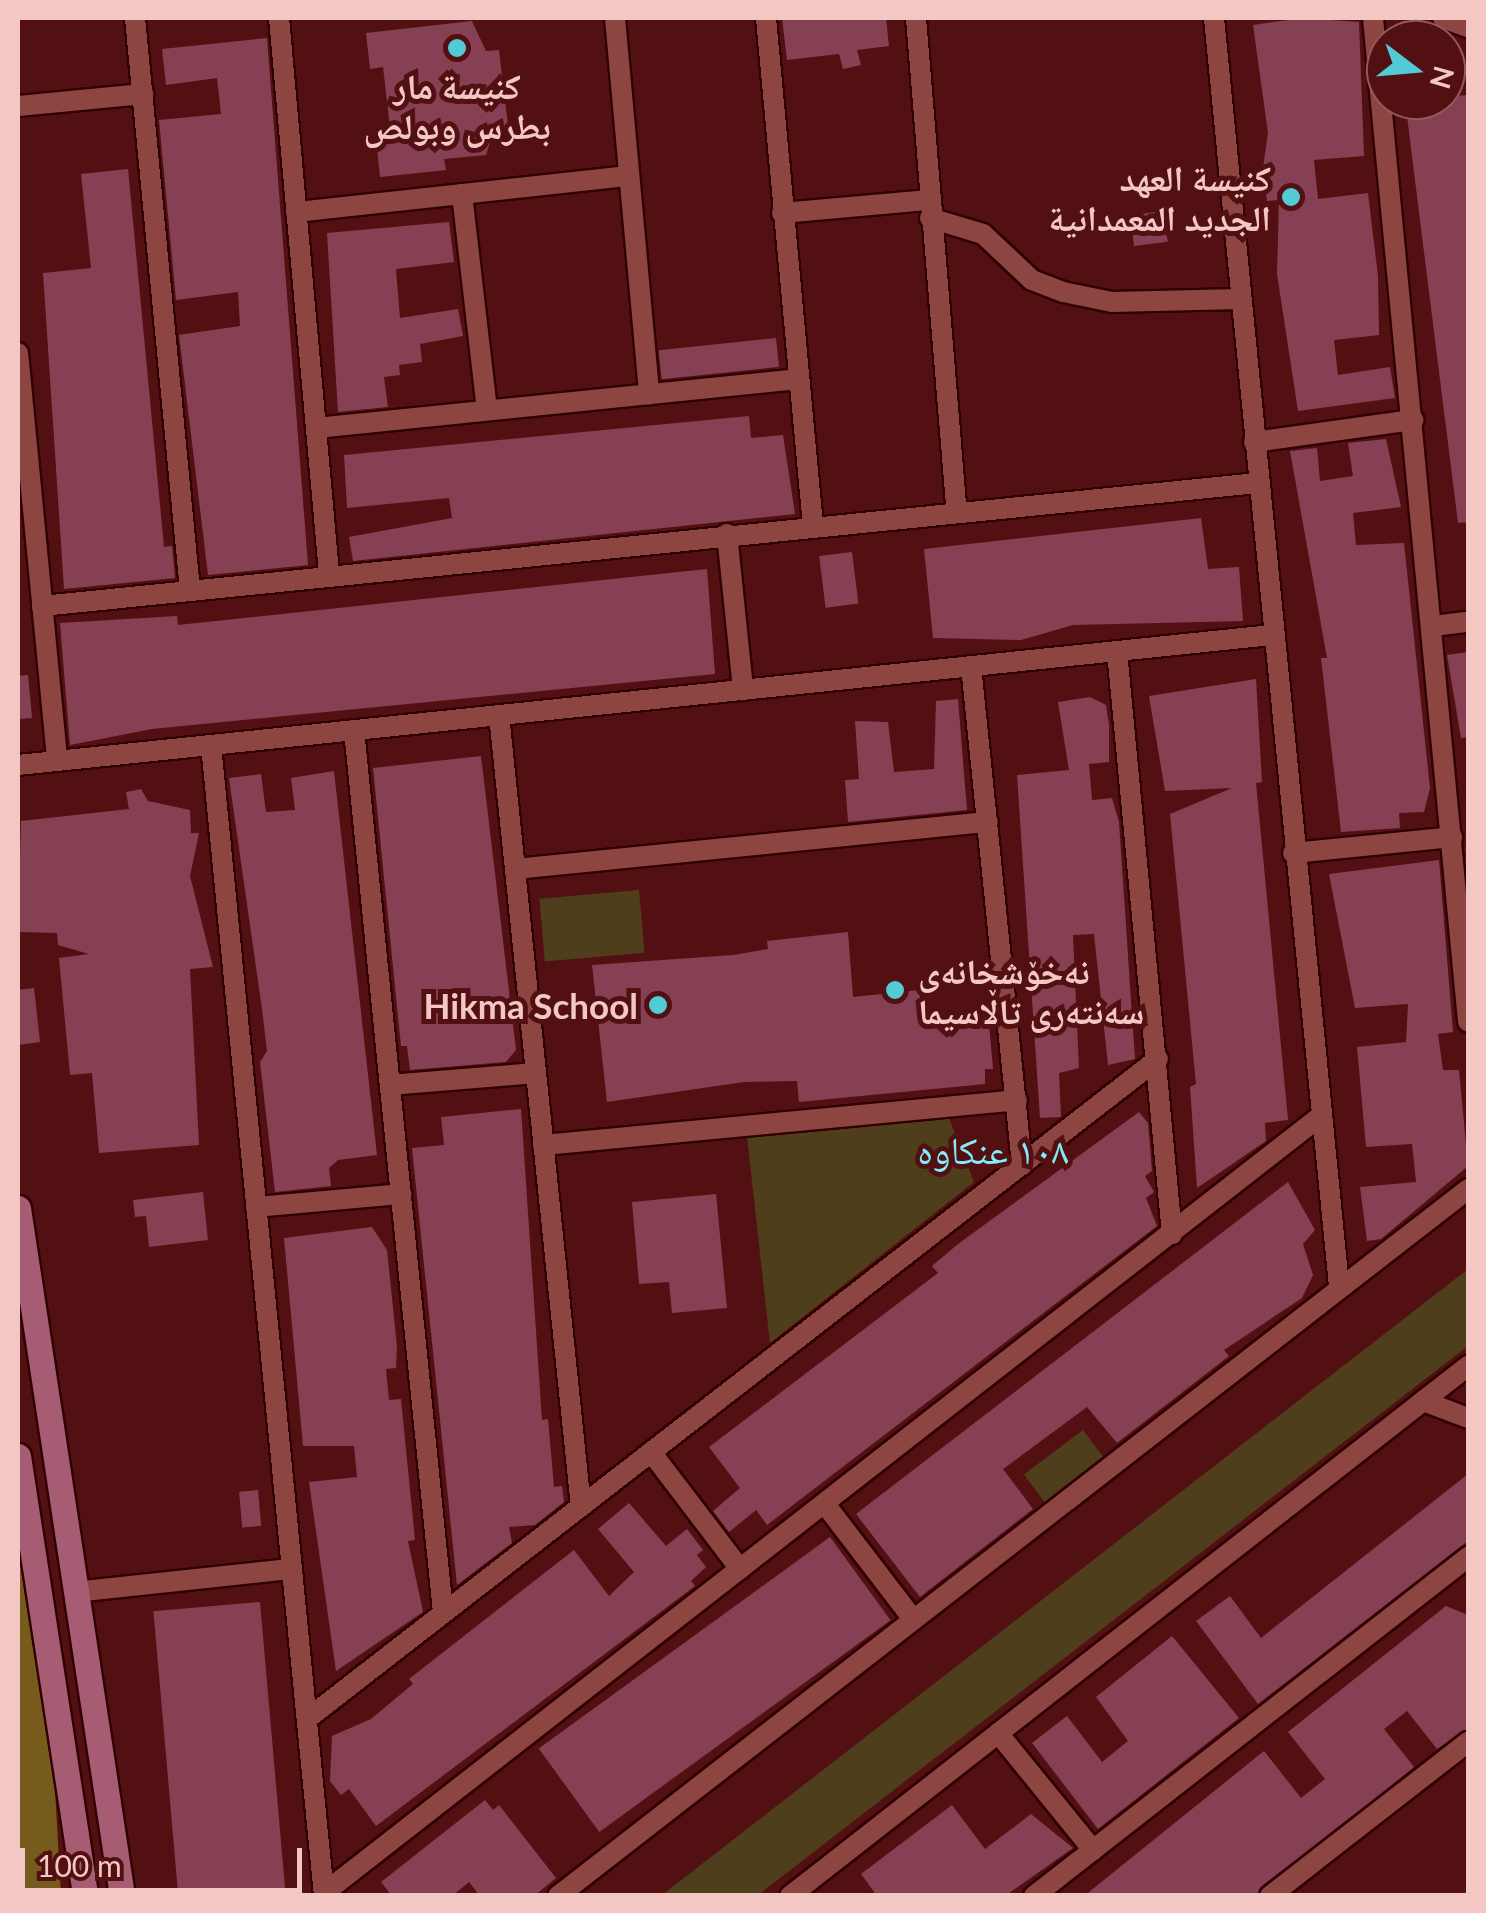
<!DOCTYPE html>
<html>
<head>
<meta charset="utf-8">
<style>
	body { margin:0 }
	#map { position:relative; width:1486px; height:1913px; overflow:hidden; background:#531012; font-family:Lato,"Noto Naskh Arabic",sans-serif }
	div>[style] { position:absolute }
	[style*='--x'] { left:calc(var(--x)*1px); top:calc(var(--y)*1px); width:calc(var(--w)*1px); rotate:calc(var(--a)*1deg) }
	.green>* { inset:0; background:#4f3e1c; transform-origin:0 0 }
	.forest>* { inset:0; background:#765b1d }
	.building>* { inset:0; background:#864054; transform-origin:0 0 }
	.roads { filter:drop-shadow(2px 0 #300003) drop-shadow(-2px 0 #300003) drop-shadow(0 2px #300003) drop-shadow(0 -2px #300003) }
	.street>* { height:20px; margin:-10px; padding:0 10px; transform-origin:10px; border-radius:10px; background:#8d4542 }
	.secondary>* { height:25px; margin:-12.5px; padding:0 12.5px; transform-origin:12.5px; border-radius:12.5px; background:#a65d74 }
	.dots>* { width:28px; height:28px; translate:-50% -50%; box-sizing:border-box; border:5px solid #531012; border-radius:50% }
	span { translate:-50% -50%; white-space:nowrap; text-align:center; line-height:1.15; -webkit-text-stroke:10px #531012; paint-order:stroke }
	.poi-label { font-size:35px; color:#f3c8c4; font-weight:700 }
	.right { translate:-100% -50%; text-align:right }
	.left { translate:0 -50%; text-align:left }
	.neighbourhood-label { font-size:38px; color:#82edf8 }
	.frame { position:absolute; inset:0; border:20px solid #f3c8c4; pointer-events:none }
	.north { position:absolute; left:1366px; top:20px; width:100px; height:100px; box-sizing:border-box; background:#531012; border:2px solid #935a59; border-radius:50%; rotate:106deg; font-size:28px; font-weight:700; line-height:40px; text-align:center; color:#f3c8c4 }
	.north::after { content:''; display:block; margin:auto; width:35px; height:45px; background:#52cbd7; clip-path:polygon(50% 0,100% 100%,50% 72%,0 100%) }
	.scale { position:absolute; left:20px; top:1848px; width:282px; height:45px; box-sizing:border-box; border:5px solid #f3c8c4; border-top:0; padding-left:12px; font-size:30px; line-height:35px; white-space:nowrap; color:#f3c8c4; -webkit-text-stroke:8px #531012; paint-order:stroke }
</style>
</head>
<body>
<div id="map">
	<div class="green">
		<i style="left:639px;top:890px;width:63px;height:100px;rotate:85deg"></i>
		<i style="clip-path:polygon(947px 1113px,974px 1182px,770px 1343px,747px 1136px)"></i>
		<i style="clip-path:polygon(1468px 1269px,1468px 1346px,758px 1895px,662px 1895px)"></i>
		<i style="left:1083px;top:1430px;width:49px;height:74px;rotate:53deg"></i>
	</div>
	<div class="forest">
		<i style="clip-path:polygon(18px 1532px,53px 1754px,61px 1895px,18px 1895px)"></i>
	</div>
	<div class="building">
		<i style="clip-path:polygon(782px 18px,886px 18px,889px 46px,857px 50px,861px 65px,843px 69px,839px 54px,787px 60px)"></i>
		<i style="clip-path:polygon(1303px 18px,1359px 22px,1364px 156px,1314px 160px,1318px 199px,1368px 193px,1378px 276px,1379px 335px,1334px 340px,1338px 375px,1390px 367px,1395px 398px,1298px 411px,1277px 274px,1279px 200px,1267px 201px,1263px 168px,1268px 133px,1253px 25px)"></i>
		<i style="clip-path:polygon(472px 21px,486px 51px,499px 50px,509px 134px,492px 136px,486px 155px,444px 159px,446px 170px,380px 177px,376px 137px,391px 136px,383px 67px,370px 69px,366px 33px)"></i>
		<i style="clip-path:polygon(267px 38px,308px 565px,208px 575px,179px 335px,240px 326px,238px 292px,176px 300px,159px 120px,221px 114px,217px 78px,166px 85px,162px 49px)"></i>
		<i style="clip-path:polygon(1468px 95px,1468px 522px,1458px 523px,1405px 100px)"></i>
		<i style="clip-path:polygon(128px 169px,164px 547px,172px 546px,175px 578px,64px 589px,43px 273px,91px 268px,81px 174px)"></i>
		<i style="left:1164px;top:211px;width:31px;height:34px;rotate:83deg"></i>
		<i style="clip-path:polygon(449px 222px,454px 262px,396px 269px,400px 318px,458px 309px,463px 336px,420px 344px,422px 362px,399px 365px,400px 375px,384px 377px,388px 407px,338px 412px,327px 233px)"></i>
		<i style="left:776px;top:338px;width:29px;height:118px;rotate:84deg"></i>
		<i style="clip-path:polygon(749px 416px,751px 438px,783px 435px,795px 514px,353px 561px,349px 537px,452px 518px,449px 498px,347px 508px,344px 455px)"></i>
		<i style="clip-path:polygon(1386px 439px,1401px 507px,1353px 513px,1356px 545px,1404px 543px,1430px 788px,1424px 812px,1399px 813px,1400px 828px,1341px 832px,1321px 658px,1327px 658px,1290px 451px,1317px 448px,1320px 481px,1353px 476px,1348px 443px)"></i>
		<i style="clip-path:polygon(1201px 518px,1208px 569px,1239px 567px,1243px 621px,1073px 625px,1021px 640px,933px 638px,924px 549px)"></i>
		<i style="left:852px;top:552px;width:52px;height:33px;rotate:83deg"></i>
		<i style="clip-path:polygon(707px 569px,715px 674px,152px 729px,70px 745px,60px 623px,177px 616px,178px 625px)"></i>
		<i style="clip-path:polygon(1468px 652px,1468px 737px,1461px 738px,1447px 655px)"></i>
		<i style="clip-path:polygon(28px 675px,32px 718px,18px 719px,18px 676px)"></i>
		<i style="clip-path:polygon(1256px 679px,1262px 782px,1256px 783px,1288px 1120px,1265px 1123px,1266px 1141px,1197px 1188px,1190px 1087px,1196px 1084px,1170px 814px,1232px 788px,1165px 791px,1149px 696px)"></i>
		<i style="clip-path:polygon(1090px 697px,1106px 705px,1109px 725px,1109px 762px,1089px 764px,1092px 800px,1112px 798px,1119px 822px,1135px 1059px,1108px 1065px,1094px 934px,1073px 935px,1079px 1068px,1059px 1073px,1061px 1117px,1040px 1118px,1017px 775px,1069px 770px,1058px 702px)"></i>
		<i style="clip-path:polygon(958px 699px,967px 810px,848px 822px,845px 780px,859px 779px,855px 721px,888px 722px,894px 772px,934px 769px,936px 701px)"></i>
		<i style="clip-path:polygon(481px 756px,516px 1050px,506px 1062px,410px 1070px,407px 1046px,401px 1046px,373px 768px)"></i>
		<i style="clip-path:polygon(334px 771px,377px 1155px,338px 1160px,329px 1168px,331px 1186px,275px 1192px,260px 1062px,267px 1051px,262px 1009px,229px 778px,261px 774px,266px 812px,295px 810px,291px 778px)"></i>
		<i style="clip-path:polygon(141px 789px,148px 801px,190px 810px,191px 833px,199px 833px,190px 876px,213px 967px,190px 969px,199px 1145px,99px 1153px,92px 1073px,70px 1075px,59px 958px,89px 954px,58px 945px,57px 933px,18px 932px,21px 821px,129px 809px,126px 792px)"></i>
		<i style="clip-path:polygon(1439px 860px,1453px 1032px,1438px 1034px,1443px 1070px,1459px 1070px,1468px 1166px,1381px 1239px,1367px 1241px,1360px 1187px,1416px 1182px,1412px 1144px,1366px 1147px,1357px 1047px,1406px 1042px,1408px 1004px,1355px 1008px,1329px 874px)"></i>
		<i style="clip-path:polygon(848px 932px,853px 997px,919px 990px,924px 1029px,989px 1024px,993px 1069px,985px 1069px,985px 1084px,799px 1102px,797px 1081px,744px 1082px,607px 1102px,592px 965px,733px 955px,768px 949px,767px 941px)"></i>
		<i style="clip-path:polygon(34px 988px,40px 1042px,18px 1045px,18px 990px)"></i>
		<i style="clip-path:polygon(521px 1109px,542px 1420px,548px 1419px,554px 1487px,562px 1486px,564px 1502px,535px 1525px,509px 1527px,512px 1543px,457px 1585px,412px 1148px,444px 1145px,441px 1117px)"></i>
		<i style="clip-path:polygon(1139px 1112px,1148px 1123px,1152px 1171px,1145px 1176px,1154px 1192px,1146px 1198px,1157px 1226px,767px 1525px,756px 1510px,729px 1532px,713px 1511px,740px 1488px,709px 1447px,938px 1273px,932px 1266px,958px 1244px)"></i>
		<i style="clip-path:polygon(1288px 1182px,1315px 1230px,1303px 1244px,1313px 1275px,1302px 1298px,1224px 1350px,1229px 1356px,1117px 1443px,1087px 1407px,1003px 1469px,1033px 1509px,920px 1597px,856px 1514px)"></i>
		<i style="clip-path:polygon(203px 1192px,208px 1240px,149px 1247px,146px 1216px,135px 1217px,133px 1200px)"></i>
		<i style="clip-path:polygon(716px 1194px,727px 1308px,672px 1313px,669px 1282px,639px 1284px,632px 1202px)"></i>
		<i style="clip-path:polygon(372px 1227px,387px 1250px,397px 1347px,396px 1368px,386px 1369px,389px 1400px,401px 1399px,415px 1540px,408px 1541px,423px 1612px,336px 1671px,309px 1482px,357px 1477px,354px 1446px,303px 1446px,284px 1238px)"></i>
		<i style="clip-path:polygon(1468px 1474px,1468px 1541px,1258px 1704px,1196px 1621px,1230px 1596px,1261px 1638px)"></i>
		<i style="left:258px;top:1490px;width:36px;height:19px;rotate:85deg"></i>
		<i style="clip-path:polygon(629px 1503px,666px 1546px,687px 1529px,703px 1550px,697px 1555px,706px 1567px,691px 1581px,695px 1586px,376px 1826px,349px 1789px,341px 1795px,330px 1781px,332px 1736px,371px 1719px,413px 1684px,409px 1679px,574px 1550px,609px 1596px,634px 1572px,598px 1529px)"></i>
		<i style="left:830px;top:1537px;width:103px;height:360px;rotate:54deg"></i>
		<i style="left:260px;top:1602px;width:295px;height:107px;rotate:85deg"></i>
		<i style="clip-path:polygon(1446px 1606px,1468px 1615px,1468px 1729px,1437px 1749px,1407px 1711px,1384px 1729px,1414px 1767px,1256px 1896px,1084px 1896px,1264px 1751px,1301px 1798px,1325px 1779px,1288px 1732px)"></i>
		<i style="clip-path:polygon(1172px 1636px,1239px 1718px,1098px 1829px,1032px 1743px,1067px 1716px,1102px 1762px,1128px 1741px,1096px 1697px)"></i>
		<i style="clip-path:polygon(485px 1800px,493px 1810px,499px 1805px,556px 1878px,534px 1896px,480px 1896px,469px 1882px,452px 1896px,392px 1896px,381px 1882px)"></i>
		<i style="clip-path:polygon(952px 1805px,985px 1849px,1031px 1814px,1073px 1848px,1005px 1896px,877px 1896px,861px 1874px)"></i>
	</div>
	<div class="roads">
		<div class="street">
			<i style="--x:135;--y:18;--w:575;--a:84.51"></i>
			<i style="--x:279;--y:18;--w:557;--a:84.85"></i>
			<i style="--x:615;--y:18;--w:378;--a:84.8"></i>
			<i style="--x:766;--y:18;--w:510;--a:84.71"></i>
			<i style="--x:916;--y:18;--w:496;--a:85.3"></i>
			<i style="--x:1214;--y:18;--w:1275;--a:84.37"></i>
			<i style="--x:1373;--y:18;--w:1008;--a:84.59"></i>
			<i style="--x:1443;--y:18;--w:27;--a:20"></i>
			<i style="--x:18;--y:106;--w:126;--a:-5.5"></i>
			<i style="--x:462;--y:194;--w:217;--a:83.4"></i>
			<i style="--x:296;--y:212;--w:334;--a:-6.2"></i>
			<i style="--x:782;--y:213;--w:148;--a:-5.1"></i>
			<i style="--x:930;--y:218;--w:55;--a:16.8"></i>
			<i style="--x:983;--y:234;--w:67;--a:43.2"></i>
			<i style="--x:1032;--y:280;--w:33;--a:21"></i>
			<i style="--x:1063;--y:292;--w:50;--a:11.5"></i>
			<i style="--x:1112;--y:302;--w:128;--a:-1.3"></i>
			<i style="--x:18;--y:353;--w:410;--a:84.5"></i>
			<i style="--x:316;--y:428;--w:484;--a:-5.8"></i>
			<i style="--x:1254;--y:442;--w:161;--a:-7.9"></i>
			<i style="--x:727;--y:534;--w:157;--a:84.1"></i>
			<i style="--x:42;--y:606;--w:1222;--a:-5.78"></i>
			<i style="--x:1433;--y:626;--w:35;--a:-7"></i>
			<i style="--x:1117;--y:651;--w:586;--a:84.61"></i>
			<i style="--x:971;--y:666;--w:502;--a:84.16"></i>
			<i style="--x:499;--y:715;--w:796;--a:84.09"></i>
			<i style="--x:354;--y:730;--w:887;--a:84.24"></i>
			<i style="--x:211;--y:745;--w:1157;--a:84.39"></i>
			<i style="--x:18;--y:765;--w:1261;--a:-5.92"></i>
			<i style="--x:1293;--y:853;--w:160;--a:-5.7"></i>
			<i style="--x:515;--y:869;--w:475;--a:-5.7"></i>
			<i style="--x:390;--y:1085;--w:146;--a:-4.7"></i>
			<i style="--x:543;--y:1145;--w:476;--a:-5.4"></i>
			<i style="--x:256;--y:1207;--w:146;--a:-5.1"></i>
			<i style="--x:1423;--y:1401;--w:48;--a:20.7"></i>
			<i style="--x:651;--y:1452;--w:147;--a:52.7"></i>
			<i style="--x:825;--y:1504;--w:145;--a:52.6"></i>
			<i style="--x:75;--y:1592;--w:218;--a:-6.1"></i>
			<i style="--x:307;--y:1719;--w:1077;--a:-37.8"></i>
			<i style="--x:998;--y:1733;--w:151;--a:50.9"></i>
			<i style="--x:324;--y:1893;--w:1260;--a:-37.94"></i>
			<i style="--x:558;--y:1896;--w:1152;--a:-37.84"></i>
			<i style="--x:790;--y:1896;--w:861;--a:-38.02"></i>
			<i style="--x:1034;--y:1896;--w:551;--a:-37.99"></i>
			<i style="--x:1270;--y:1896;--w:251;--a:-37.9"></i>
		</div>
		<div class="secondary">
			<i style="--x:18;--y:1208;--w:696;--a:81.4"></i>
			<i style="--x:18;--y:1456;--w:445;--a:81.3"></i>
		</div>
	</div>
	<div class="dots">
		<i style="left:457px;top:48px;background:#52cbd7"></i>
		<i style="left:1291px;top:197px;background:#52cbd7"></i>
		<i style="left:895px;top:990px;background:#52cbd7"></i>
		<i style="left:658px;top:1005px;background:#52cbd7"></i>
	</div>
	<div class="poi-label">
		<span style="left:457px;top:105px">كنيسة مار<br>بطرس وبولص</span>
		<span class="right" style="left:1271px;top:197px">كنيسة العهد<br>الجديد المعمدانية</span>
		<span class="left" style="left:918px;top:990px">نەخۆشخانەی<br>سەنتەری تاڵاسیما</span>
		<span class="right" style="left:638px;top:1005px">Hikma School</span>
	</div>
	<div class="neighbourhood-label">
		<span style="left:993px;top:1150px">١٠٨ عنکاوە</span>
	</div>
	<div class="frame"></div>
	<div class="north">N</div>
	<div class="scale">100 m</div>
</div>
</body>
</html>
